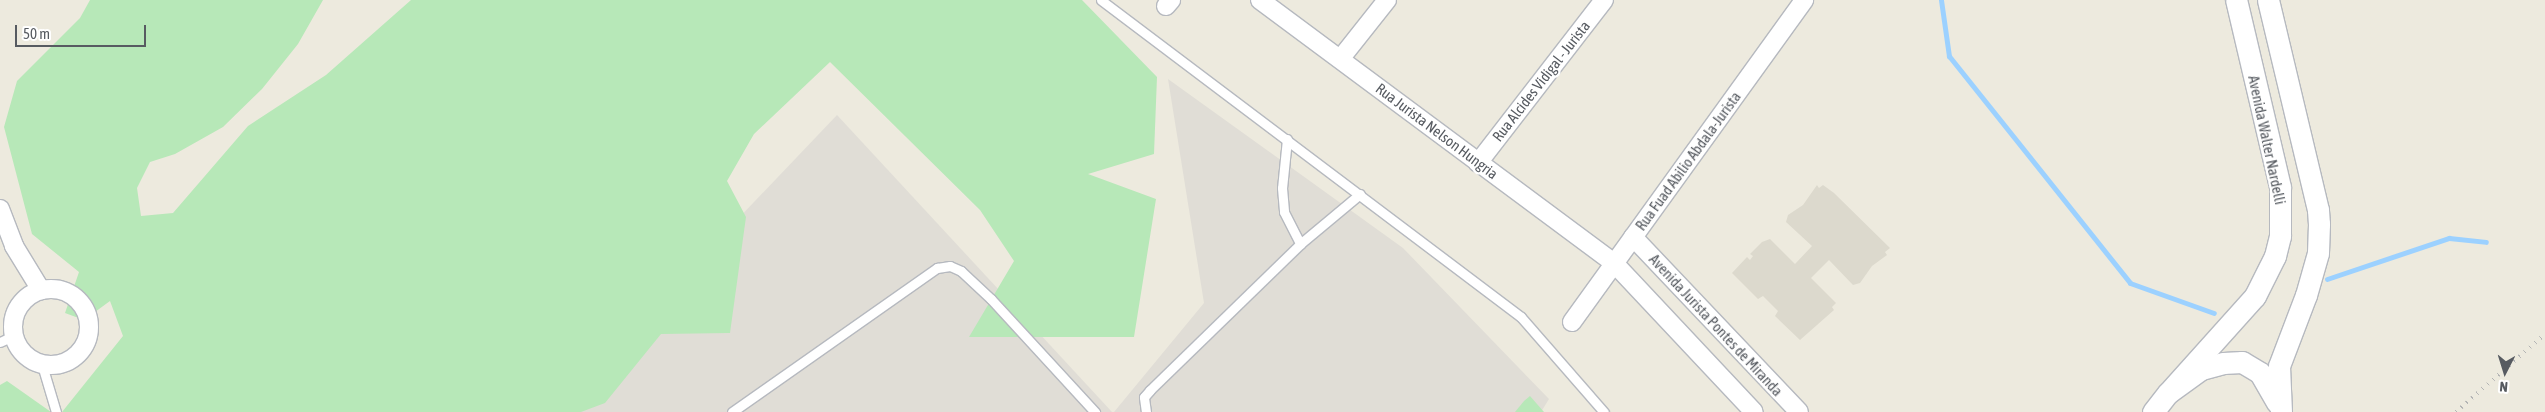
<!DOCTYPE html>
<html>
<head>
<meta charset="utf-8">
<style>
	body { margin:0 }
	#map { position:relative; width:2545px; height:412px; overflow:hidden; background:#edeade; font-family:"Asap Condensed",sans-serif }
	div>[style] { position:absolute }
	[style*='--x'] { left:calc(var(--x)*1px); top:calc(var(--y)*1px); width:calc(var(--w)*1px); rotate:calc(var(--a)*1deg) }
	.industrial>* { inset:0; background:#e0ddd6 }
	.education>* { inset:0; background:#dcd9cd }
	.green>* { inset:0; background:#b7e8b8 }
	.stream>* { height:5px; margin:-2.5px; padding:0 2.5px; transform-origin:2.5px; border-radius:2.5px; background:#9cd1ff }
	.roads { filter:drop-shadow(1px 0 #b6b9bf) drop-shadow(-1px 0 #b6b9bf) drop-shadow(0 1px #b6b9bf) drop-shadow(0 -1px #b6b9bf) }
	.service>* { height:9px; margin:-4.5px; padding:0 4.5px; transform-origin:4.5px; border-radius:4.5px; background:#fff }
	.minor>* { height:18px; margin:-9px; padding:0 9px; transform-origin:9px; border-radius:9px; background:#fff }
	.minor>.ring { margin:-9px; padding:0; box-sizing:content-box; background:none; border:18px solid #fff; border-radius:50% }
	.tertiary>* { height:21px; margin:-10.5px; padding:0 10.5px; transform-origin:10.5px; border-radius:10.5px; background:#fff }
	.rail>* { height:4px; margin-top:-2px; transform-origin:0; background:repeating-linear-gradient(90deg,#b3b4b4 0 1px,transparent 0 7px) }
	span { translate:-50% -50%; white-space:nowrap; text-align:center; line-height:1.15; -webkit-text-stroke:4.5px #fff; paint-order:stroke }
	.street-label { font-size:15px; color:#575b61 }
	.north { position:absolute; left:2480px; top:347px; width:50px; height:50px; -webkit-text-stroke:4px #fff; paint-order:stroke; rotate:185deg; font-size:14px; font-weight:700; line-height:20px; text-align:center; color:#575b61 }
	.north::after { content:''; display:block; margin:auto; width:18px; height:22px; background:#575b61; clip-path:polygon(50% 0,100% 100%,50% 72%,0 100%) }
	.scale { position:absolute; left:15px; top:25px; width:131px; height:22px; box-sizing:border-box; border:2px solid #575b61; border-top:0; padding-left:6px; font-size:15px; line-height:18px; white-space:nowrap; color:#575b61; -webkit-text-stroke:4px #fff; paint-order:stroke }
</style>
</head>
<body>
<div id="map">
	<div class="industrial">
		<i style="clip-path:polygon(1168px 79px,1403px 248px,1549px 399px,1541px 412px,1114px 412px,1204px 303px)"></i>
		<i style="clip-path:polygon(837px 115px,1112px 412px,554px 412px)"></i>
	</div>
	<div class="education">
		<i style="clip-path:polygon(1817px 185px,1819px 188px,1823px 185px,1834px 193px,1890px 248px,1885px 252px,1887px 255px,1872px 266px,1860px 283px,1853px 285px,1829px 260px,1811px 278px,1836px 303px,1832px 307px,1834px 310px,1800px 340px,1775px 316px,1778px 311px,1763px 296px,1758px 299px,1732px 273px,1747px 257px,1750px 260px,1753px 256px,1750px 254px,1762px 242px,1770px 239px,1795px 264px,1812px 246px,1786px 222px,1788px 215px,1803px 205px)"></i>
	</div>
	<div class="green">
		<i style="clip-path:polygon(90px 0,323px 0,298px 44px,262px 89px,223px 127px,175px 154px,150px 162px,137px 188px,141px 216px,173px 213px,248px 126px,326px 75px,411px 0,1082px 0,1157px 77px,1154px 154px,1088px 174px,1156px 199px,1134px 337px,969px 337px,1014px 261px,980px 210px,830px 62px,754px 134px,727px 181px,746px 217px,730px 333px,661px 334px,605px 403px,581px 412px,62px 412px,123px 336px,110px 301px,84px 320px,65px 313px,79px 272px,32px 234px,4px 127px,17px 81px,80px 18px)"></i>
		<i style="clip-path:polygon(7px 381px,51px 412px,0 412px,0 385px)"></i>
		<i style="clip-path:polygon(1530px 396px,1544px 412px,1515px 412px,1524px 401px)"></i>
	</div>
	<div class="stream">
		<i style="--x:1941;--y:0;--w:57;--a:81.9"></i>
		<i style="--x:1949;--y:56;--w:290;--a:51.4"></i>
		<i style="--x:2130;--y:283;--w:89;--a:19.7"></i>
		<i style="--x:2327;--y:279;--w:129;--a:-18.6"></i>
		<i style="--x:2449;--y:238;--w:37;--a:6"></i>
	</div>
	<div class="roads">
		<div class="service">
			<i style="--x:1101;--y:0;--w:526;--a:37.04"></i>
			<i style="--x:1521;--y:317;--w:126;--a:48.9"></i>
			<i style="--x:1287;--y:139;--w:49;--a:95.8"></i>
			<i style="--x:1282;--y:188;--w:24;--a:85"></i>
			<i style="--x:1284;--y:212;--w:36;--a:63"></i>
			<i style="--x:0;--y:342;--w:14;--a:-25"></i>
			<i style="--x:42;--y:365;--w:49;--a:73.4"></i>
			<i style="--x:732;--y:412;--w:251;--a:-35.1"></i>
			<i style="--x:937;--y:268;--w:13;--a:-9"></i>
			<i style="--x:950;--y:266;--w:12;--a:24"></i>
			<i style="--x:961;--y:271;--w:41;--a:43"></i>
			<i style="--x:991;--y:299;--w:154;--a:47.4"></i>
			<i style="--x:1146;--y:412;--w:15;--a:-98"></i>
			<i style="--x:1144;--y:397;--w:9;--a:-49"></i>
			<i style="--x:1150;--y:390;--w:209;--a:-44.2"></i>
			<i style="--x:1300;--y:244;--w:78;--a:-39.8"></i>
		</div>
		<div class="minor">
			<i style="--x:1260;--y:0;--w:441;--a:36.6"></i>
			<i style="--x:1614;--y:263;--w:204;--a:46.8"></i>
			<i style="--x:1166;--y:6;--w:8;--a:-50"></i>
			<i style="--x:1341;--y:58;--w:74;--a:-51.6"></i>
			<i style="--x:1478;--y:163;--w:206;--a:-52.3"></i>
			<i style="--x:0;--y:209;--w:40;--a:69"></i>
			<i style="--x:14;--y:246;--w:52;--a:58.5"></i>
			<i style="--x:1633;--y:237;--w:241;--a:46.5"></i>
			<i class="ring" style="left:13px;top:289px;width:58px;height:58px"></i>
			<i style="--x:1572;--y:322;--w:397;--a:-54.2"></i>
		</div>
		<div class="tertiary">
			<i style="--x:2268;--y:0;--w:216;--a:76.6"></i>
			<i style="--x:2318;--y:210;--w:14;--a:86"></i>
			<i style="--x:2319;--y:224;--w:29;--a:92"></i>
			<i style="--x:2318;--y:253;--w:44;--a:105.9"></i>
			<i style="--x:2306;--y:295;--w:76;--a:110.8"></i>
			<i style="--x:2279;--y:366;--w:46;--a:87.5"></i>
			<i style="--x:2168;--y:393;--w:130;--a:-48.1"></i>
			<i style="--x:2255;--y:296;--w:45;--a:-63.4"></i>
			<i style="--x:2275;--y:256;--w:21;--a:-76"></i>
			<i style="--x:2280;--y:236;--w:49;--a:-90"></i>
			<i style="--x:2280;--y:187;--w:192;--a:-103.2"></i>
			<i style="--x:2153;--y:412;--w:24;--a:-52"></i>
			<i style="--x:2168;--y:393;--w:41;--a:-36"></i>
			<i style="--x:2201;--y:369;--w:23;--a:-15"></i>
			<i style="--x:2223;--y:363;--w:19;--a:-3"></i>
			<i style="--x:2242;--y:362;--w:21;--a:31"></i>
			<i style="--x:2260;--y:373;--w:34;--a:60"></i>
		</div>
	</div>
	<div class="rail">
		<i style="--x:2456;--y:412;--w:118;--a:-41.2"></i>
	</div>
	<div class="street-label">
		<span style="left:1541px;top:81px;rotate:-52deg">Rua Alcides Vidigal - Jurista</span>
		<span style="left:1437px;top:131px;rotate:37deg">Rua Jurista Nelson Hungria</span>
		<span style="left:2267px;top:140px;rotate:78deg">Avenida Walter Nardelli</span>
		<span style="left:1688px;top:161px;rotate:-54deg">Rua Fuad Abilio Abdala-Jurista</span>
		<span style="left:1716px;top:325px;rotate:47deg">Avenida Jurista Pontes de Miranda</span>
	</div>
	<div class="north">N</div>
	<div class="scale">50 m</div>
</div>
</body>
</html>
